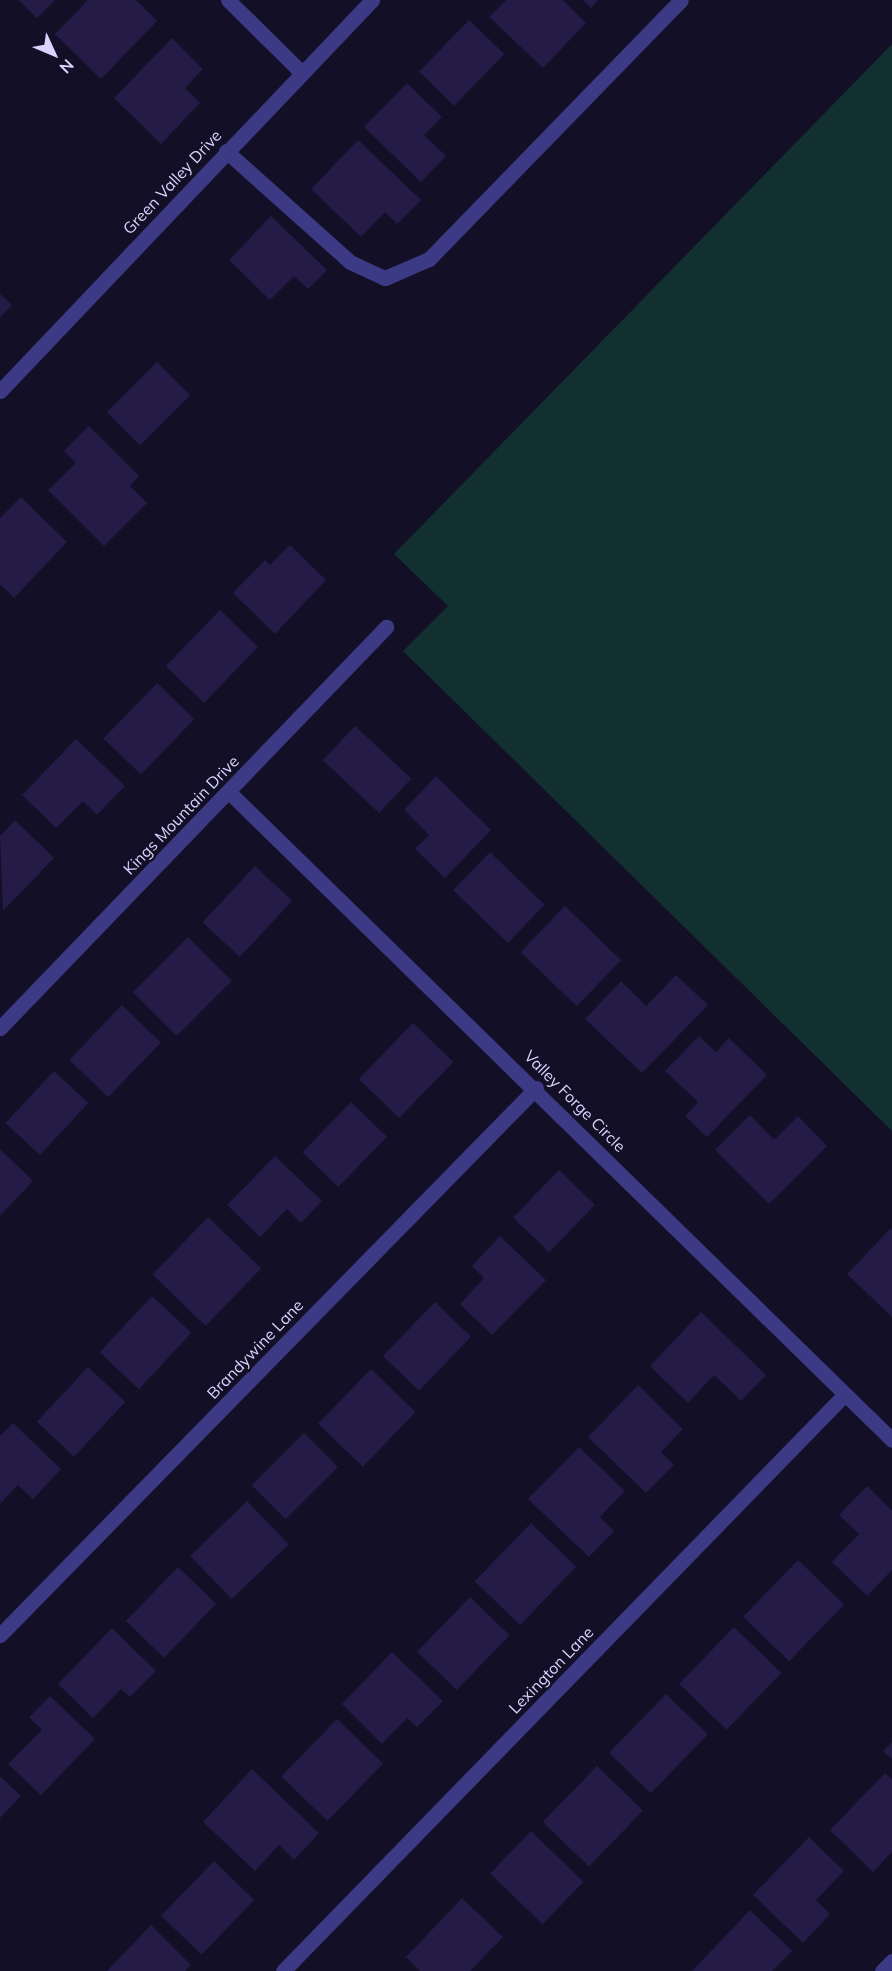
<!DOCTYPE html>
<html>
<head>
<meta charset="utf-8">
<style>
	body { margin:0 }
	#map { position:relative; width:892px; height:1971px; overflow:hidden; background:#130f26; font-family:Mulish,sans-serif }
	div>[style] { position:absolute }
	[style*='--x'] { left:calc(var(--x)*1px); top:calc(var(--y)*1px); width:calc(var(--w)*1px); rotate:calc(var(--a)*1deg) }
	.green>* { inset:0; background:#12302f }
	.building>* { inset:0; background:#241b47; transform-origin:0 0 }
	.minor>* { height:15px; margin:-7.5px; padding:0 7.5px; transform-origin:7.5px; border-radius:7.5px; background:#3d3a85 }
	span { translate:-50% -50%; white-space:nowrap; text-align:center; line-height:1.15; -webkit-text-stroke:5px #130f26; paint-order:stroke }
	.street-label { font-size:16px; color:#d9d4ff }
	.north { position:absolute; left:24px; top:24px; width:60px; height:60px; -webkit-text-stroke:4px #130f26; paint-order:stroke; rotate:134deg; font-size:16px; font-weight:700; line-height:24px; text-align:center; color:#d9d4ff }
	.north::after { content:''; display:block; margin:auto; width:21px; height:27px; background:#d9d4ff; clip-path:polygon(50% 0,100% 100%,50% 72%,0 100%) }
</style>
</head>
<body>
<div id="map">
	<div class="green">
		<i style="clip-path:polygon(892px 44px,892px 1131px,403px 651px,448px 606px,394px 554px)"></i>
	</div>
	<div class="building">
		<i style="clip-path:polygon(18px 0,55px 0,37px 18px)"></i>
		<i style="clip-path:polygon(88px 0,136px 0,157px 21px,101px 79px,55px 34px)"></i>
		<i style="clip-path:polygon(506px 0,563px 0,586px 23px,543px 68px,489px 17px)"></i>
		<i style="clip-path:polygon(583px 0,598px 0,591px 8px)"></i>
		<i style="left:469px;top:20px;width:49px;height:72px;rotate:44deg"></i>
		<i style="clip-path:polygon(172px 38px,203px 69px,185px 88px,200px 103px,161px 144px,114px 98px)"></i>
		<i style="clip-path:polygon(407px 83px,442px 117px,424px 135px,446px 156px,421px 182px,364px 127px)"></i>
		<i style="clip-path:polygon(358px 140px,421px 200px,397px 224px,385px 212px,361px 237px,311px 189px)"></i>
		<i style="clip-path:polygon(271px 216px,327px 270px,308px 289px,294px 276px,270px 300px,229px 260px)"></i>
		<i style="clip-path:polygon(0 294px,12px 305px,0 317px)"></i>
		<i style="left:157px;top:362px;width:47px;height:71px;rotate:45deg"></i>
		<i style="clip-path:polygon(89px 426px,139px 476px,130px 486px,147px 503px,104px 546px,48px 490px,76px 463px,64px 451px)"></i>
		<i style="clip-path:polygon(21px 497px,67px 542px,14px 598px,0 584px,0 518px)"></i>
		<i style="clip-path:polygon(290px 545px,326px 580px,275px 634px,233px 593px,265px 560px,270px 565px)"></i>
		<i style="left:220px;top:610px;width:53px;height:78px;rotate:44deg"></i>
		<i style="left:157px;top:683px;width:52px;height:77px;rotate:44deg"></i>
		<i style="left:355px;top:726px;width:77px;height:47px;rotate:43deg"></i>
		<i style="clip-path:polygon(76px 739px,125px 786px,97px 815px,83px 801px,56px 828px,22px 795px)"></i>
		<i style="clip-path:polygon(436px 776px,491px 830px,445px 878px,415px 849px,429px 835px,404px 810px)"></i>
		<i style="clip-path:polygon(15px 820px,54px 858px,3px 911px,0 836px)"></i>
		<i style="left:490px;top:852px;width:76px;height:53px;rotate:44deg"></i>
		<i style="left:255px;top:866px;width:51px;height:77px;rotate:43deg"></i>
		<i style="left:565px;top:906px;width:78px;height:64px;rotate:44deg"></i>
		<i style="left:188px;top:937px;width:62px;height:78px;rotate:45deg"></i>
		<i style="clip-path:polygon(676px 975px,708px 1005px,642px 1073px,585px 1019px,621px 981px,646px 1006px)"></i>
		<i style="left:122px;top:1005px;width:54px;height:76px;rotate:44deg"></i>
		<i style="left:413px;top:1023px;width:56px;height:78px;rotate:44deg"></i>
		<i style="clip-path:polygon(699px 1036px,716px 1052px,729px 1038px,767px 1075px,707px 1137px,685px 1116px,698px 1102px,665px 1071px)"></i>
		<i style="left:54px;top:1071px;width:47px;height:71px;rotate:43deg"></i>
		<i style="left:351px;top:1102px;width:50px;height:70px;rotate:44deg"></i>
		<i style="clip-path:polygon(750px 1115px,774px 1140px,798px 1116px,827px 1146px,769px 1204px,715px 1150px)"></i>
		<i style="clip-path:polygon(0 1149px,33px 1181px,0 1216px)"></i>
		<i style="clip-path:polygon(275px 1156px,322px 1201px,301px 1223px,287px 1209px,260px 1237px,227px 1205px)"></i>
		<i style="left:559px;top:1170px;width:50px;height:66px;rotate:44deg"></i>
		<i style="left:208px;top:1217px;width:74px;height:80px;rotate:44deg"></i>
		<i style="clip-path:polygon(891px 1228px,892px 1230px,892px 1317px,847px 1274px)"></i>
		<i style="clip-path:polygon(500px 1236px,546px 1280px,492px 1335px,460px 1304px,484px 1278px,472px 1266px)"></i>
		<i style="left:152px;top:1296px;width:54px;height:77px;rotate:43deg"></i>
		<i style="left:435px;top:1302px;width:50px;height:75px;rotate:44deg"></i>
		<i style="clip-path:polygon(701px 1312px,766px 1375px,741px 1401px,714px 1375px,688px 1403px,650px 1366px)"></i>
		<i style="left:88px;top:1367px;width:51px;height:75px;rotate:43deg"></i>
		<i style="left:371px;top:1369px;width:62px;height:76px;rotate:44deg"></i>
		<i style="clip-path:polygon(638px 1385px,683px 1429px,661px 1452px,674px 1465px,646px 1493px,588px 1437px)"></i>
		<i style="clip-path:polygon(13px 1423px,61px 1469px,33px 1499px,18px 1485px,0 1504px,0 1436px)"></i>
		<i style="left:304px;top:1433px;width:48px;height:74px;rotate:45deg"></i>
		<i style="clip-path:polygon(579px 1447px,625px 1491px,600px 1517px,614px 1531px,589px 1557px,528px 1499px)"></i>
		<i style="clip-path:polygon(867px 1486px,892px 1511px,892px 1570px,867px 1596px,832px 1562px,859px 1534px,839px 1515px)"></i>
		<i style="left:247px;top:1501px;width:60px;height:79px;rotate:46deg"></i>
		<i style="left:531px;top:1523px;width:63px;height:81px;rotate:44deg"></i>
		<i style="left:798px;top:1560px;width:64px;height:79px;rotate:44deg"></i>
		<i style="left:178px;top:1567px;width:53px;height:75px;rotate:44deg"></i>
		<i style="left:470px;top:1597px;width:55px;height:76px;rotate:44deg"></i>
		<i style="left:734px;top:1627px;width:66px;height:79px;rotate:44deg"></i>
		<i style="clip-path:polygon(112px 1628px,156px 1671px,130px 1697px,121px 1689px,93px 1718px,58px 1684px)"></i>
		<i style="clip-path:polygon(392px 1652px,443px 1701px,417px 1727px,407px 1718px,382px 1744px,342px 1704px)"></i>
		<i style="left:666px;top:1694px;width:58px;height:82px;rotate:44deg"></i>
		<i style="clip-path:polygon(50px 1696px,95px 1739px,41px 1795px,8px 1764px,42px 1730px,29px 1717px)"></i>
		<i style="left:337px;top:1719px;width:64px;height:80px;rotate:44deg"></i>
		<i style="clip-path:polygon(892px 1742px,892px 1759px,883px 1751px)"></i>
		<i style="left:597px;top:1766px;width:64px;height:78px;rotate:44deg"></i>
		<i style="clip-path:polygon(252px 1769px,319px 1833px,294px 1860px,279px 1845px,255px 1871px,203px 1822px)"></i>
		<i style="clip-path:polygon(885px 1773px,892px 1779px,892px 1852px,873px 1872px,830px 1830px)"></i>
		<i style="clip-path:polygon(0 1776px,21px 1796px,0 1818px)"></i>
		<i style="left:531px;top:1831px;width:73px;height:59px;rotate:44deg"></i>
		<i style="clip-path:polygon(809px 1837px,844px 1871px,816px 1900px,830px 1914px,803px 1943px,753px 1895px)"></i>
		<i style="left:214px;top:1861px;width:56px;height:76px;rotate:44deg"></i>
		<i style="clip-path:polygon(462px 1898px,503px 1937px,470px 1971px,420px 1971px,406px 1957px)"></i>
		<i style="clip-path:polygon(750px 1910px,792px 1951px,772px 1971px,692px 1971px)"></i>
		<i style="clip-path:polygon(151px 1925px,191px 1965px,185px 1971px,107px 1971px)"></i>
	</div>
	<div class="minor">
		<i style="--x:228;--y:0;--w:103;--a:44.6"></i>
		<i style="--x:226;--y:151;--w:166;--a:41.8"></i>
		<i style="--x:350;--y:262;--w:38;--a:25"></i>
		<i style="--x:385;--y:278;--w:48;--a:-23.4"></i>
		<i style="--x:429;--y:259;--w:361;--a:-45.8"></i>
		<i style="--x:0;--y:391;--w:540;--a:-46.43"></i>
		<i style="--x:229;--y:792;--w:927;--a:44.34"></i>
		<i style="--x:0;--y:1028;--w:557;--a:-46.09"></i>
		<i style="--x:0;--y:1635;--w:766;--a:-45.58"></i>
		<i style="--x:283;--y:1971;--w:805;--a:-45.75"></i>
		<i style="--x:882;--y:1971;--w:14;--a:-45"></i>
	</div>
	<div class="street-label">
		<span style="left:172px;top:182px;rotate:-47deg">Green Valley Drive</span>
		<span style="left:181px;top:815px;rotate:-46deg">Kings Mountain Drive</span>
		<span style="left:575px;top:1101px;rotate:45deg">Valley Forge Circle</span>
		<span style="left:255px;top:1349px;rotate:-46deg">Brandywine Lane</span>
		<span style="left:551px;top:1670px;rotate:-46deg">Lexington Lane</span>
	</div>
	<div class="north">N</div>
</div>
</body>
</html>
